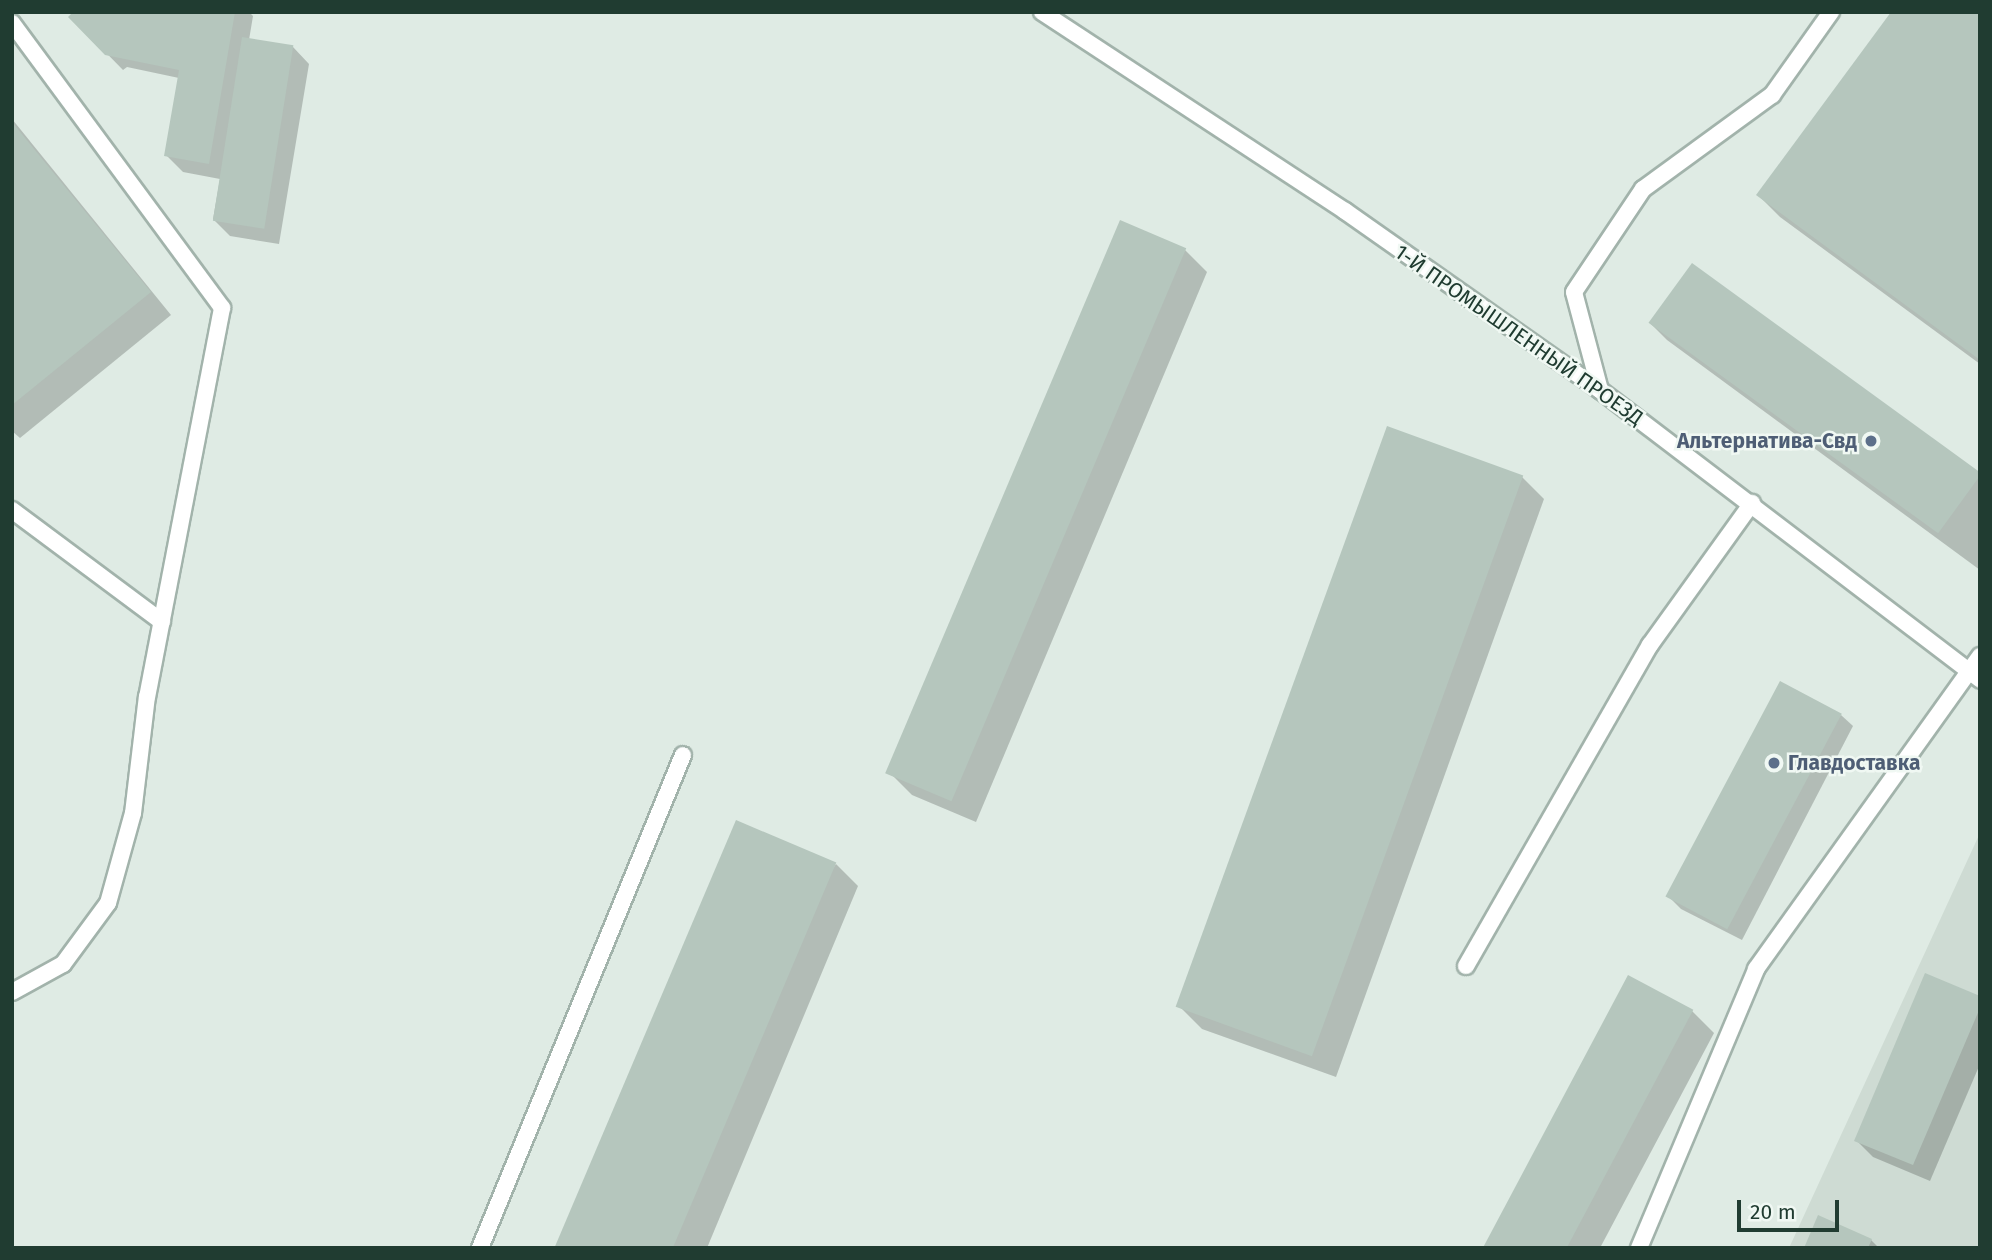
<!DOCTYPE html>
<html>
<head>
<meta charset="utf-8">
<style>
	body { margin:0 }
	#map { position:relative; width:1992px; height:1260px; overflow:hidden; background:#dfebe4; font-family:"Fira Sans",sans-serif }
	div>[style] { position:absolute }
	[style*='--x'] { left:calc(var(--x)*1px); top:calc(var(--y)*1px); width:calc(var(--w)*1px); rotate:calc(var(--a)*1deg) }
	.built>* { inset:0; background:#cedbd3 }
	.shadow>* { inset:0; background:#0003 }
	.building>* { inset:0; background:#b5c6bd; transform-origin:0 0 }
	.roads { filter:drop-shadow(2px 0 #a2b3ab) drop-shadow(-2px 0 #a2b3ab) drop-shadow(0 2px #a2b3ab) drop-shadow(0 -2px #a2b3ab) }
	.service>* { height:16px; margin:-8px; padding:0 8px; transform-origin:8px; border-radius:8px; background:#fff }
	.dots>* { width:19px; height:19px; translate:-50% -50%; box-sizing:border-box; border:4px solid #f0f8f3; border-radius:50% }
	span { translate:-50% -50%; white-space:nowrap; text-align:center; line-height:1.15; -webkit-text-stroke:5px #f0f8f3; paint-order:stroke }
	.street-label { font-size:21px; color:#203c31 }
	.service-label { font-size:21px; color:#4e5e75; font-weight:700 }
	.right { translate:-100% -50%; text-align:right }
	.left { translate:0 -50%; text-align:left }
	.frame { position:absolute; inset:0; border:14px solid #203c31; pointer-events:none }
	.scale { position:absolute; left:1737px; top:1200px; width:102px; height:32px; box-sizing:border-box; border:4px solid #203c31; border-top:0; padding-left:9px; font-size:21px; line-height:24px; white-space:nowrap; color:#203c31; -webkit-text-stroke:5px #f0f8f3; paint-order:stroke }
</style>
</head>
<body>
<div id="map">
	<div class="built">
		<i style="clip-path:polygon(1980px 833px,1980px 1248px,1789px 1248px)"></i>
	</div>
	<div class="shadow">
		<i style="clip-path:polygon(76px 12px,249px 12px,253px 16px,249px 40px,293px 47px,309px 64px,279px 244px,230px 236px,213px 219px,220px 179px,183px 172px,166px 155px,179px 78px,127px 67px,123px 70px,71px 17px)"></i>
		<i style="clip-path:polygon(1980px 12px,1980px 364px,1780px 217px,1758px 195px)"></i>
		<i style="clip-path:polygon(12px 119px,171px 315px,20px 438px,12px 431px)"></i>
		<i style="clip-path:polygon(1185px 250px,1207px 272px,976px 822px,912px 795px,890px 773px)"></i>
		<i style="clip-path:polygon(1650px 323px,1980px 478px,1980px 570px,1667px 340px)"></i>
		<i style="clip-path:polygon(1522px 477px,1544px 499px,1336px 1077px,1202px 1029px,1180px 1007px)"></i>
		<i style="clip-path:polygon(1841px 715px,1853px 726px,1742px 940px,1681px 909px,1670px 898px)"></i>
		<i style="clip-path:polygon(836px 864px,858px 886px,707px 1248px,561px 1248px)"></i>
		<i style="clip-path:polygon(1980px 998px,1980px 1064px,1930px 1181px,1873px 1157px,1856px 1140px)"></i>
		<i style="clip-path:polygon(1692px 1011px,1714px 1033px,1600px 1248px,1485px 1248px)"></i>
		<i style="clip-path:polygon(1871px 1240px,1879px 1248px,1806px 1248px)"></i>
	</div>
	<div class="building">
		<i style="clip-path:polygon(73px 12px,235px 12px,209px 164px,164px 156px,179px 70px,105px 55px,68px 17px)"></i>
		<i style="clip-path:polygon(1891px 12px,1980px 12px,1980px 360px,1756px 195px)"></i>
		<i style="left:242px;top:37px;width:52px;height:186px;rotate:9deg"></i>
		<i style="clip-path:polygon(12px 122px,151px 292px,12px 405px)"></i>
		<i style="left:1120px;top:220px;width:72px;height:601px;rotate:23deg"></i>
		<i style="left:1692px;top:263px;width:358px;height:74px;rotate:36deg"></i>
		<i style="left:1387px;top:426px;width:145px;height:618px;rotate:20deg"></i>
		<i style="left:1780px;top:681px;width:70px;height:244px;rotate:28deg"></i>
		<i style="left:736px;top:820px;width:109px;height:463px;rotate:23deg"></i>
		<i style="clip-path:polygon(1925px 973px,1980px 996px,1980px 1008px,1913px 1165px,1854px 1141px)"></i>
		<i style="left:1628px;top:975px;width:74px;height:309px;rotate:28deg"></i>
		<i style="clip-path:polygon(1818px 1215px,1872px 1239px,1868px 1248px,1804px 1248px)"></i>
	</div>
	<div class="roads">
		<div class="service">
			<i style="--x:1042;--y:12;--w:363;--a:33.3"></i>
			<i style="--x:1345;--y:211;--w:312;--a:35.1"></i>
			<i style="--x:1600;--y:390;--w:478;--a:37.3"></i>
			<i style="--x:12;--y:23;--w:354;--a:53.6"></i>
			<i style="--x:222;--y:308;--w:395;--a:100.9"></i>
			<i style="--x:147;--y:696;--w:118;--a:96.8"></i>
			<i style="--x:133;--y:813;--w:93;--a:105.5"></i>
			<i style="--x:108;--y:903;--w:76;--a:126.4"></i>
			<i style="--x:63;--y:964;--w:58;--a:151.2"></i>
			<i style="--x:1600;--y:390;--w:101;--a:-104.9"></i>
			<i style="--x:1574;--y:292;--w:124;--a:-56.2"></i>
			<i style="--x:1643;--y:189;--w:160;--a:-36.1"></i>
			<i style="--x:1772;--y:95;--w:102;--a:-54.6"></i>
			<i style="--x:12;--y:510;--w:187;--a:36.7"></i>
			<i style="--x:1466;--y:966;--w:370;--a:-60.2"></i>
			<i style="--x:1650;--y:645;--w:175;--a:-54.3"></i>
			<i style="--x:480;--y:1248;--w:533;--a:-67.62"></i>
			<i style="--x:1639;--y:1248;--w:303;--a:-67.2"></i>
			<i style="--x:1756;--y:969;--w:385;--a:-54.4"></i>
		</div>
	</div>
	<div class="dots">
		<i style="left:1871px;top:441px;background:#5c6f8a"></i>
		<i style="left:1774px;top:763px;background:#5c6f8a"></i>
	</div>
	<div class="street-label">
		<span style="left:1519px;top:335px;rotate:35deg">1-Й ПРОМЫШЛЕННЫЙ ПРОЕЗД</span>
	</div>
	<div class="service-label">
		<span class="right" style="left:1857px;top:441px">Альтернатива-Свд</span>
		<span class="left" style="left:1788px;top:763px">Главдоставка</span>
	</div>
	<div class="frame"></div>
	<div class="scale">20 m</div>
</div>
</body>
</html>
